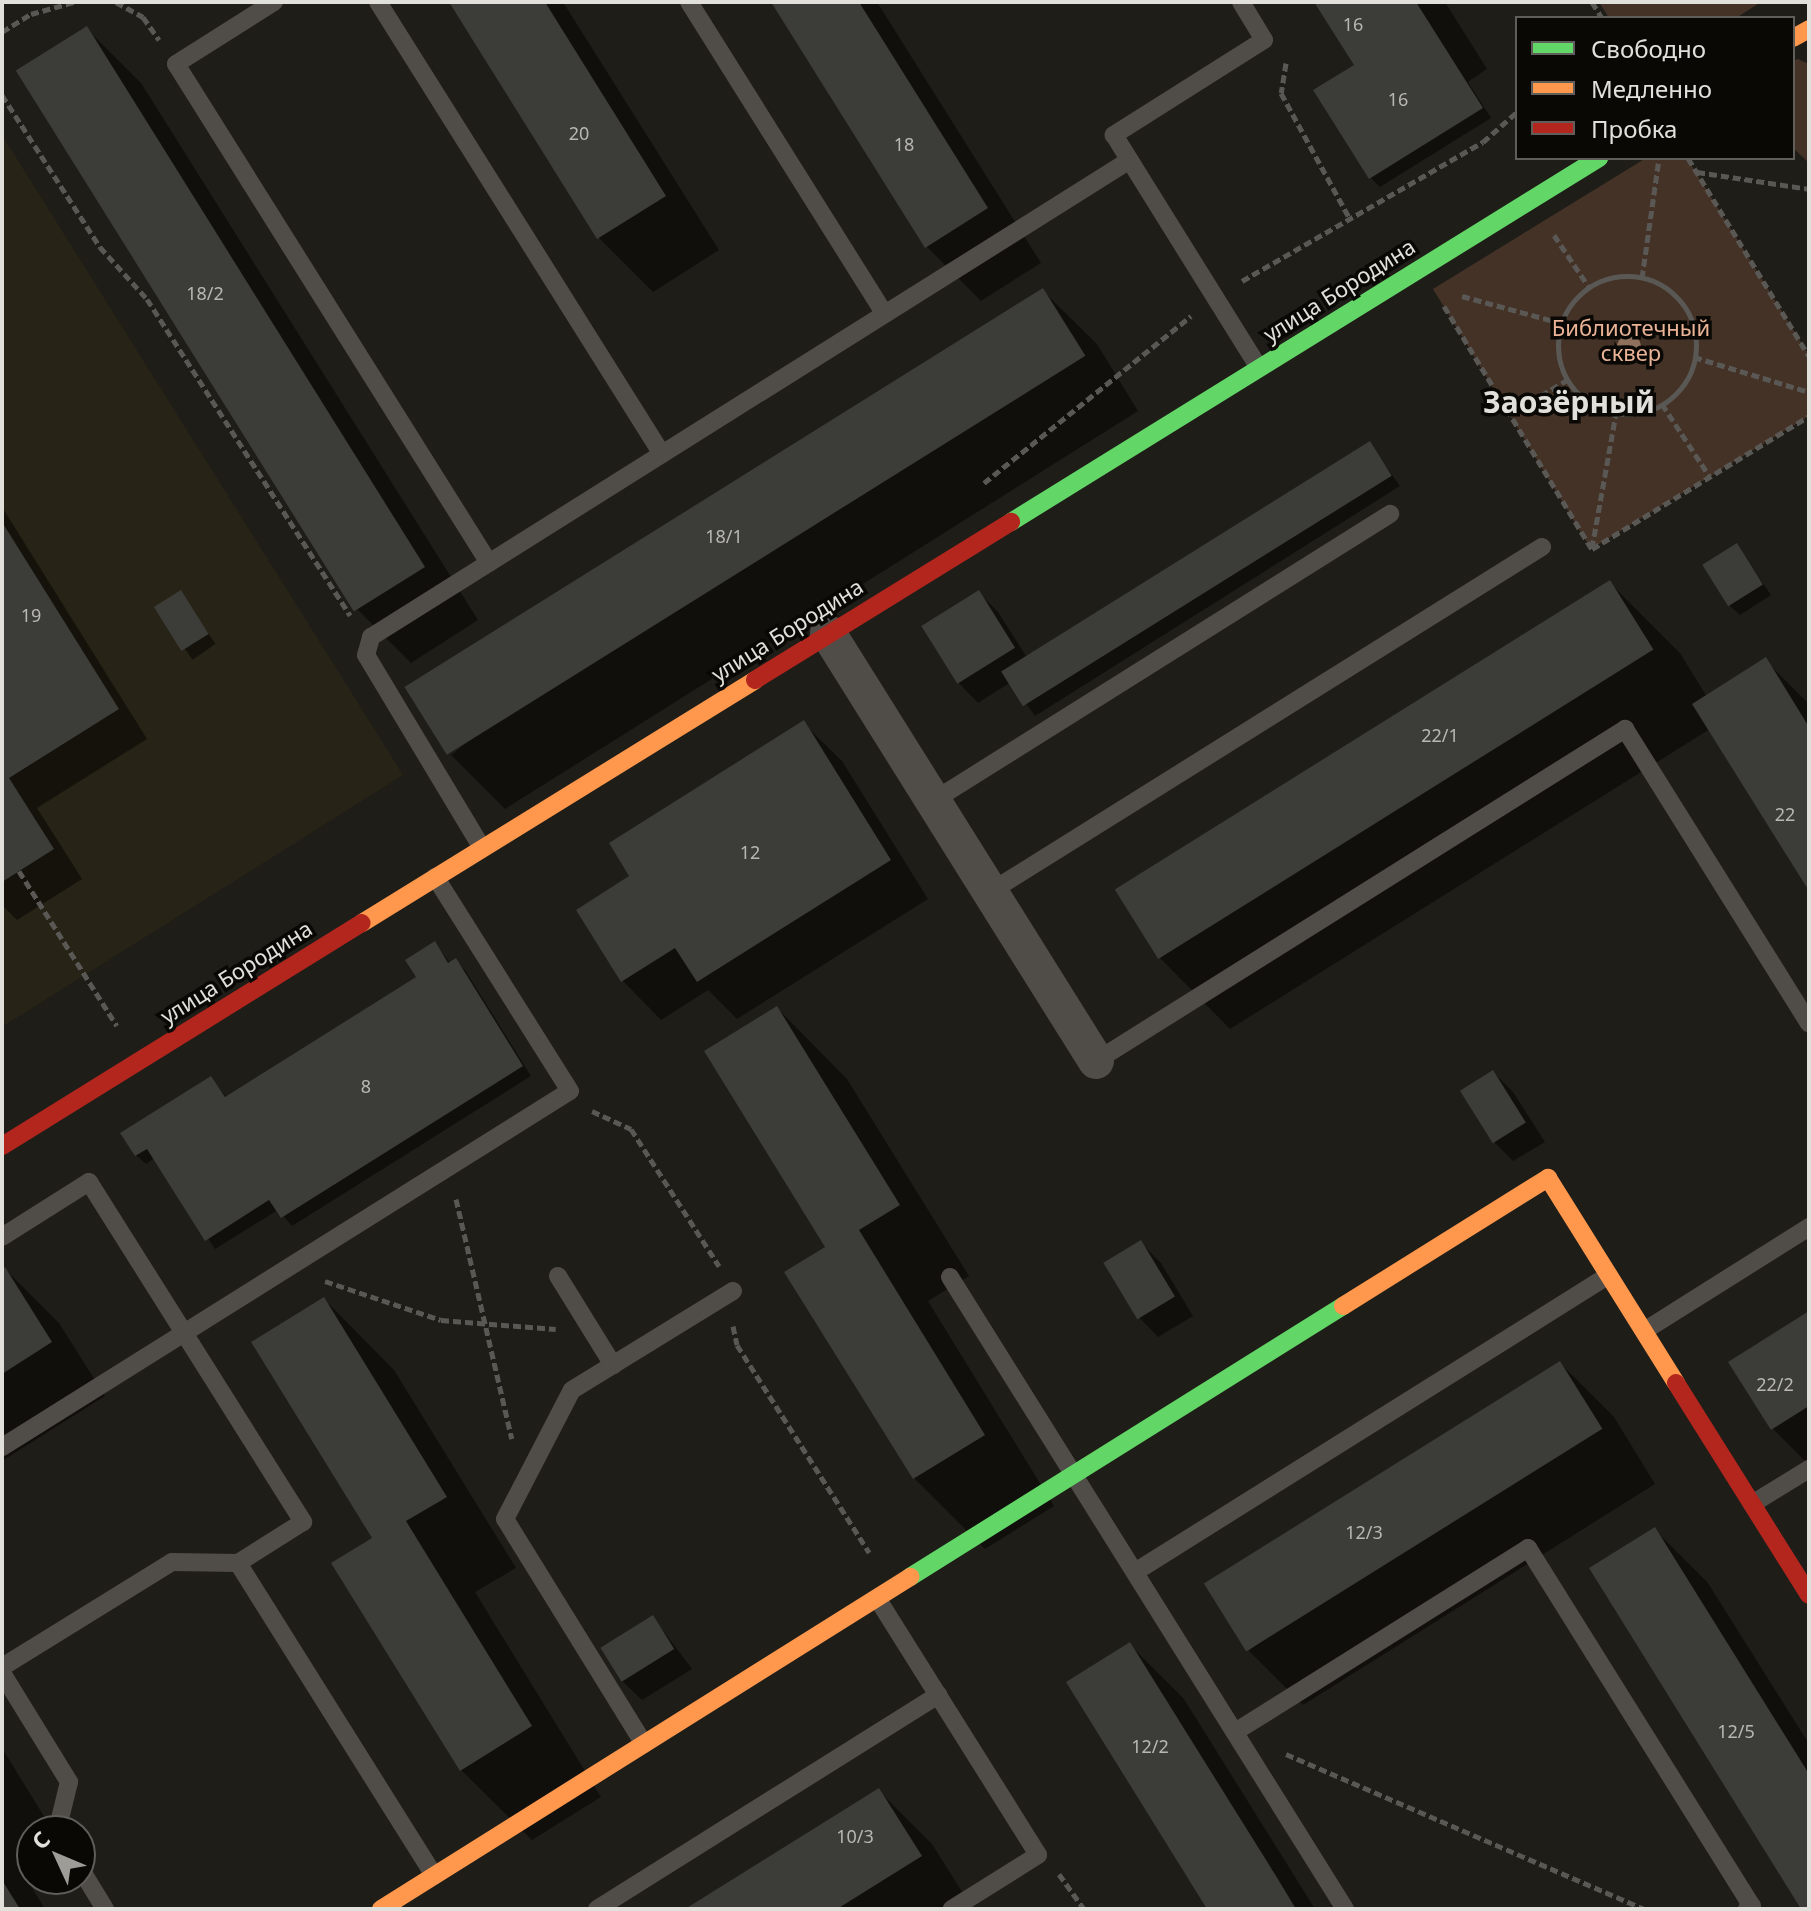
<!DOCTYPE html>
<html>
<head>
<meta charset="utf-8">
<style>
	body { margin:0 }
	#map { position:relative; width:1811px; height:1911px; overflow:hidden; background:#1e1d18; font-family:"Noto Sans",sans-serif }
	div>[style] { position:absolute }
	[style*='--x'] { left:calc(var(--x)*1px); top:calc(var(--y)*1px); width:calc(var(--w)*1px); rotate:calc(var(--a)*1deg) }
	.built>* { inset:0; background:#272316 }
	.green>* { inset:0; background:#443227 }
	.shadow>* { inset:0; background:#0007; transform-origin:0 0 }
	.building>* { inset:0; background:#3c3c38; transform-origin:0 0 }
	.path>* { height:5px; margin-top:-2.5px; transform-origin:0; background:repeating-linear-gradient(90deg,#5a5854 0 8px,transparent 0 12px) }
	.path>.ring { margin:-2.5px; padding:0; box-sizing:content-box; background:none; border:5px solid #5a5854; border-radius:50% }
	.lane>* { height:18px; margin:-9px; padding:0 9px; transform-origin:9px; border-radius:9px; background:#504d49 }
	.street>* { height:36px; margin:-18px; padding:0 18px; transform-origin:18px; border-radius:18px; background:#504d49 }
	.fast>* { height:18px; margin:-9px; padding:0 9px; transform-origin:9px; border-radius:9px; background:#63d668 }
	.slow>* { height:18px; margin:-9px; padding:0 9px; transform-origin:9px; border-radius:9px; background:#ff974d }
	.jam>* { height:18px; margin:-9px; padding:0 9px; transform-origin:9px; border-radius:9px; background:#b3261e }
	.trees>* { width:24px; height:24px; margin:-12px; border-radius:50%; background:#8e705d }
	span { translate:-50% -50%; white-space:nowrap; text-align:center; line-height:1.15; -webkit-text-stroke:7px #090805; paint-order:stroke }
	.number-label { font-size:18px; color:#b8b7b2 }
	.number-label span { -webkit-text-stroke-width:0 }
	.street-label { font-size:22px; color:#e1e0da }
	.park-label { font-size:22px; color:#eab396 }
	.district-label { font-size:30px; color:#e1e0da; font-weight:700 }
	.frame { position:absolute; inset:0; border:4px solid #e1e0da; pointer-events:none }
	.legend { position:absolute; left:1515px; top:16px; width:280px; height:144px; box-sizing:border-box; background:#090805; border:2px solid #5f5e5a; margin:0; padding:10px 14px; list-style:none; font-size:24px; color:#e1e0da }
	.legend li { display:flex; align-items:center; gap:16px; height:40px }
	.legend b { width:40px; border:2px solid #5f5e5a }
	.north { position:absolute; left:16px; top:1815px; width:80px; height:80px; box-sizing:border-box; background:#090805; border:2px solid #5f5e5a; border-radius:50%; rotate:314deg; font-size:22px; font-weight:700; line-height:32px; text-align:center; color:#e1e0da }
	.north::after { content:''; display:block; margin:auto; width:28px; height:36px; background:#9d9c96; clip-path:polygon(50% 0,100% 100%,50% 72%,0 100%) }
</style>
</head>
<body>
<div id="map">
	<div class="built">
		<i style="clip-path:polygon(2px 135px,403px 775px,2px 1027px)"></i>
	</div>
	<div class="green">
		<i style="clip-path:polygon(1599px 2px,1761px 2px,1736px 18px,1609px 18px)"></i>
		<i style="clip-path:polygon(1798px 59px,1809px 64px,1809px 163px,1793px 148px,1793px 61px)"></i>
		<i style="clip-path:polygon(1646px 158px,1687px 158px,1809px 355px,1809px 416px,1591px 549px,1433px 289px)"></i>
	</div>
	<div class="shadow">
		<i style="clip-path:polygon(451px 2px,563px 2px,719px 250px,653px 292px,599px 238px)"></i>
		<i style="clip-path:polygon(773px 2px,877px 2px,1041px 263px,981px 301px,927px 247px)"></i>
		<i style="clip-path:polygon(1317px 2px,1445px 2px,1487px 69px,1468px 82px,1491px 118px,1380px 187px,1371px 178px,1357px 65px)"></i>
		<i style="clip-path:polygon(87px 29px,141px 83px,478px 620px,411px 663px,357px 609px)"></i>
		<i style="clip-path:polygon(1043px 291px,1097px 344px,1138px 411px,505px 809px,451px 755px)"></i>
		<i style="clip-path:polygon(1370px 444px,1400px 486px,1035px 716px,1011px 682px,978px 703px,959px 683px,923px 627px,978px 592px,998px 612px,1028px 659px)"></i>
		<i style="clip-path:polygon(2px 507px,147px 739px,37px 808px,82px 879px,17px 920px,2px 905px)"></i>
		<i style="clip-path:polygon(1737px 545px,1771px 595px,1740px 615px,1730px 606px)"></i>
		<i style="clip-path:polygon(1610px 583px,1680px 653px,1707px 697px,1765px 660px,1809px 704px,1809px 887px,1710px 729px,1230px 1029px,1160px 958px)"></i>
		<i style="left:180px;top:593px;width:62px;height:28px;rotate:55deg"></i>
		<i style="clip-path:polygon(803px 723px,842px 761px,928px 899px,737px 1019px,708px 990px,661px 1020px,623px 981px,579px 910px,632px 877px)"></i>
		<i style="clip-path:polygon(435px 944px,451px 964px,455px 961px,465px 970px,531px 1076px,292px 1226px,278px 1210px,215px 1249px,155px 1158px,146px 1164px,136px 1155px,211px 1078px,227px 1098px,418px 978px)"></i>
		<i style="clip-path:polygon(777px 1008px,847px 1079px,969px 1276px,928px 1301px,1054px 1506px,985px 1549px,914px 1478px,828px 1248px)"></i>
		<i style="clip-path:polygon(1493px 1072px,1513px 1092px,1545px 1142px,1513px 1161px,1494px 1142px,1462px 1092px)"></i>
		<i style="clip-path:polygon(1141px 1243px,1161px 1263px,1193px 1316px,1158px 1337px,1139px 1317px,1106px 1265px)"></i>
		<i style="clip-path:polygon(5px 1269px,59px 1323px,105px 1396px,2px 1461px)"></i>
		<i style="clip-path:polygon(324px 1299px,394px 1370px,516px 1568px,475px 1592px,601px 1797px,532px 1840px,461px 1770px,375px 1539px)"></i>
		<i style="clip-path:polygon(1809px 1314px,1809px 1465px,1772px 1428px)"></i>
		<i style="clip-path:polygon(1560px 1363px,1614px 1417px,1655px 1484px,1303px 1705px,1249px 1651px)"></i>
		<i style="clip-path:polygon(1654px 1529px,1708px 1583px,1809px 1744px,1809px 1909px,1804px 1909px)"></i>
		<i style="clip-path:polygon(653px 1617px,692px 1669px,642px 1700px,622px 1681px)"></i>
		<i style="clip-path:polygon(1130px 1645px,1184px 1699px,1315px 1909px,1210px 1909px)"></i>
		<i style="clip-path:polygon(2px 1748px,53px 1831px,32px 1831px,32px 1875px,26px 1878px,45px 1909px,2px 1909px)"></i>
		<i style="clip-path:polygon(878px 1790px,932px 1844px,973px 1909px,689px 1909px)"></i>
	</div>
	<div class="building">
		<i style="clip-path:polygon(449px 2px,545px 2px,666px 196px,597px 239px)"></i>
		<i style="clip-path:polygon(771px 2px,859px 2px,988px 208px,925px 248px)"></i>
		<i style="clip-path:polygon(1314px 2px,1416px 2px,1483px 108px,1369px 179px,1313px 90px,1354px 65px)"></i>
		<i style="left:87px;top:26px;width:638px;height:84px;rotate:58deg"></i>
		<i style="left:1043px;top:288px;width:80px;height:753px;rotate:58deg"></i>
		<i style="left:1370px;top:441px;width:41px;height:435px;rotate:58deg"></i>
		<i style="clip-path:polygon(2px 522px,119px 709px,9px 778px,54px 849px,2px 882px)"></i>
		<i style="left:1737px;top:543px;width:49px;height:41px;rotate:58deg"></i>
		<i style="left:1610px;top:580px;width:82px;height:584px;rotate:58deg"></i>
		<i style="left:181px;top:590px;width:52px;height:32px;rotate:58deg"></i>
		<i style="left:979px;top:590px;width:68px;height:68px;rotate:58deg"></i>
		<i style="clip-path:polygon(1766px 657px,1809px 727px,1809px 891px,1692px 704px)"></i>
		<i style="clip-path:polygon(804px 720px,891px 860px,697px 982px,675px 948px,621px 982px,576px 910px,629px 876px,609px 843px)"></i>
		<i style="clip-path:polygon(435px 941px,448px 963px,456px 958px,523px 1066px,281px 1218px,269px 1200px,205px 1241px,147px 1149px,135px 1156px,120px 1133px,211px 1076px,225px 1097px,416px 977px,405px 960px)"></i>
		<i style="clip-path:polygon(777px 1006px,900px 1205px,859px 1230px,985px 1435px,913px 1479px,784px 1272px,825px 1247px,704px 1051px)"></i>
		<i style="left:1493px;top:1070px;width:62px;height:39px;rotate:58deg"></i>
		<i style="left:1141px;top:1240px;width:66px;height:44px;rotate:59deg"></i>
		<i style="clip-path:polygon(5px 1267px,52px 1342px,2px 1374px,2px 1269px)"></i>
		<i style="clip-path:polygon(324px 1297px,447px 1497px,406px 1521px,532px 1726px,460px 1771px,331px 1563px,372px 1538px,251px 1342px)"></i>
		<i style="clip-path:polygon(1809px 1311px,1809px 1406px,1771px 1430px,1728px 1362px)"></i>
		<i style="left:1560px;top:1361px;width:80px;height:420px;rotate:58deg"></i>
		<i style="clip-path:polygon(1655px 1527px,1809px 1774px,1809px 1909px,1801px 1909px,1589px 1568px)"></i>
		<i style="left:653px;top:1615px;width:40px;height:62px;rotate:58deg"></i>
		<i style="clip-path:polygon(1130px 1642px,1276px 1876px,1296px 1909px,1207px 1909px,1066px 1682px)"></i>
		<i style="clip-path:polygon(879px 1788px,922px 1856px,837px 1909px,685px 1909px)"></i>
		<i style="clip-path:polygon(2px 1880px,20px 1909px,2px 1909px)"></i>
	</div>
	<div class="path">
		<i style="--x:116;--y:2;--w:31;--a:29"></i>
		<i style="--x:143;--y:17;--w:28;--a:55"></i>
		<i style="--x:1592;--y:2;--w:19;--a:58"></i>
		<i style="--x:2;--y:32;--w:34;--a:-32"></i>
		<i style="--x:31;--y:14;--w:45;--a:-15.6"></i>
		<i style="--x:1286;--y:63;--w:30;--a:99"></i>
		<i style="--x:1281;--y:93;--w:141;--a:61.3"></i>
		<i style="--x:2;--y:95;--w:181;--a:57.2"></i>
		<i style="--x:100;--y:247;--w:70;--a:47.9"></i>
		<i style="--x:147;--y:299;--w:376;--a:57.3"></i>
		<i style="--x:1688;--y:158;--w:232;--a:58.6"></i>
		<i style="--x:1697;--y:172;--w:113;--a:8.6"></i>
		<i style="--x:1554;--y:235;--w:63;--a:56.1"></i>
		<i class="ring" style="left:1558px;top:276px;width:133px;height:133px"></i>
		<i style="--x:1642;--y:278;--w:121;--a:-81.9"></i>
		<i style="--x:1242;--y:281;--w:278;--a:-30"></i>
		<i style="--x:1483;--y:142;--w:45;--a:-41.4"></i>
		<i style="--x:1462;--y:296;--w:103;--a:15.3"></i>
		<i style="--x:1444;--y:306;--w:285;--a:58.7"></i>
		<i style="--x:1592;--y:549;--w:255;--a:-31.5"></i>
		<i style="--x:1694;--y:357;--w:120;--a:16.9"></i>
		<i style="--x:1662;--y:404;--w:87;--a:56.7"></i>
		<i style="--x:1510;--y:414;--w:66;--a:-30.8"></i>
		<i style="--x:984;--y:483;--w:266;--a:-38.9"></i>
		<i style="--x:1592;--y:548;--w:137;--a:-79.9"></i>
		<i style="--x:19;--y:871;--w:183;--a:57.7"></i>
		<i style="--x:592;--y:1111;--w:43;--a:24.8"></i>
		<i style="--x:631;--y:1129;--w:163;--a:57.3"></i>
		<i style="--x:456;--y:1199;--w:246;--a:76.9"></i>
		<i style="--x:325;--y:1281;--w:122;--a:18.6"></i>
		<i style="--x:441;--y:1320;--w:115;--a:4.5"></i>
		<i style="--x:733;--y:1326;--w:19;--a:78"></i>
		<i style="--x:737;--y:1345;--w:246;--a:57.5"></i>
		<i style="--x:1286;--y:1754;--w:391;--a:23.4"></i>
		<i style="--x:1059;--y:1874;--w:43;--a:54.5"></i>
	</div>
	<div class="lane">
		<i style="--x:274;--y:2;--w:116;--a:147.7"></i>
		<i style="--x:176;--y:64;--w:589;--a:57.9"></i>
		<i style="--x:378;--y:2;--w:534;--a:57.86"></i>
		<i style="--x:689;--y:2;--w:368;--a:57.9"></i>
		<i style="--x:1241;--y:2;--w:44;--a:58.8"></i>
		<i style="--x:1264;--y:40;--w:178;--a:147.7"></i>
		<i style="--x:1114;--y:135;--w:274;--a:58.1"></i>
		<i style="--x:933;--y:801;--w:540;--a:-32.13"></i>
		<i style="--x:482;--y:848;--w:225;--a:-121"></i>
		<i style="--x:366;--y:655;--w:19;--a:-74"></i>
		<i style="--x:371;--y:637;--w:896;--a:-32.15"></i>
		<i style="--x:990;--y:892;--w:651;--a:-32.01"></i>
		<i style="--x:1096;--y:1061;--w:625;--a:-32.11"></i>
		<i style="--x:1625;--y:729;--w:347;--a:58"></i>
		<i style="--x:2;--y:1237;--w:103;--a:-32.3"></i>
		<i style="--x:89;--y:1182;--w:402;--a:57.8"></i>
		<i style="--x:303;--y:1522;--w:77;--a:147.8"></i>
		<i style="--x:238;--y:1563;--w:369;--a:57.9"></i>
		<i style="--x:558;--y:1276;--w:105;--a:58.3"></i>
		<i style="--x:950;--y:1277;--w:745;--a:57.99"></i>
		<i style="--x:1644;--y:1331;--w:195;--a:-32.2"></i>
		<i style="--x:2;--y:1447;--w:670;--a:-32.08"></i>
		<i style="--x:570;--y:1091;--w:253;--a:-122.2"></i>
		<i style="--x:1752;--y:1504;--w:67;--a:-31.6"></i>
		<i style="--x:1135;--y:1572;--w:559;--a:-32.07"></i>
		<i style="--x:877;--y:1598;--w:303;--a:57.9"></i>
		<i style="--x:1038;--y:1855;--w:102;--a:147.9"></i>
		<i style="--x:2;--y:1667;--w:200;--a:-31.7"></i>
		<i style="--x:172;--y:1562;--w:66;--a:0.9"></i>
		<i style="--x:2;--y:1673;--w:128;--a:58.4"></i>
		<i style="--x:69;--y:1782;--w:50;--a:103.8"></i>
		<i style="--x:1235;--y:1732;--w:346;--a:-32.1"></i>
		<i style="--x:1528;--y:1548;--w:422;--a:58"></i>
		<i style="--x:1752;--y:1906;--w:6;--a:149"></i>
		<i style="--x:644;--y:1744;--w:264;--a:-121.7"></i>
		<i style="--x:505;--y:1519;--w:145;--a:-62.6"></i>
		<i style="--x:572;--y:1390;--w:189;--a:-31.6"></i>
		<i style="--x:80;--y:1868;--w:48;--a:58.6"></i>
		<i style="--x:597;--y:1909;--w:403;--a:-32.1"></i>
	</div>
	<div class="street">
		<i style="--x:828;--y:633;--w:505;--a:57.95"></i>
	</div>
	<div class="fast">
		<i style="--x:1011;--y:522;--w:692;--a:-31.76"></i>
		<i style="--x:910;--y:1577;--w:511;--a:-32.04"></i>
	</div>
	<div class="slow">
		<i style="--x:1793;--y:38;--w:18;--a:-29"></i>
		<i style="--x:362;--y:923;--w:462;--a:-31.7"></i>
		<i style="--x:1343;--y:1306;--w:242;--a:-32"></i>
		<i style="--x:1548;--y:1178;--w:242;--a:58"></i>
		<i style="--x:381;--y:1909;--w:625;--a:-32.11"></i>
	</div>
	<div class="jam">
		<i style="--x:755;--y:680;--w:301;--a:-31.7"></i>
		<i style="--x:2;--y:1146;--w:423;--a:-31.8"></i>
		<i style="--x:1676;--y:1383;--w:250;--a:57.9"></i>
	</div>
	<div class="trees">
		<i style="left:1629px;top:347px"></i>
	</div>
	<div class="number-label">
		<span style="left:1353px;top:24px">16</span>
		<span style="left:1398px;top:99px">16</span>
		<span style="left:579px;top:133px">20</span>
		<span style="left:904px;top:144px">18</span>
		<span style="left:205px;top:293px">18/2</span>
		<span style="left:724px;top:536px">18/1</span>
		<span style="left:31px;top:615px">19</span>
		<span style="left:1440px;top:735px">22/1</span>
		<span style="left:1785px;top:814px">22</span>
		<span style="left:750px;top:852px">12</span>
		<span style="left:366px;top:1086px">8</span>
		<span style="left:1775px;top:1384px">22/2</span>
		<span style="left:1364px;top:1532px">12/3</span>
		<span style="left:1736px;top:1731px">12/5</span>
		<span style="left:1150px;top:1746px">12/2</span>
		<span style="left:855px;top:1836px">10/3</span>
	</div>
	<div class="street-label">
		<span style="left:1339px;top:290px;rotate:-32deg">улица Бородина</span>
		<span style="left:787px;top:630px;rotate:-32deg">улица Бородина</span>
		<span style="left:236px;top:972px;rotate:-32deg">улица Бородина</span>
	</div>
	<div class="park-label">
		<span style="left:1631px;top:340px">Библиотечный<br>сквер</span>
	</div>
	<div class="district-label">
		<span style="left:1569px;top:402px">Заозёрный</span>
	</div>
	<div class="frame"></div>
	<ul class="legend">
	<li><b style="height:10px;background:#63d668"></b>Свободно</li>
	<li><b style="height:10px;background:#ff974d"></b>Медленно</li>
	<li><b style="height:10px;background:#b3261e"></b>Пробка</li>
	</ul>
	<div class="north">С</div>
</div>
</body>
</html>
